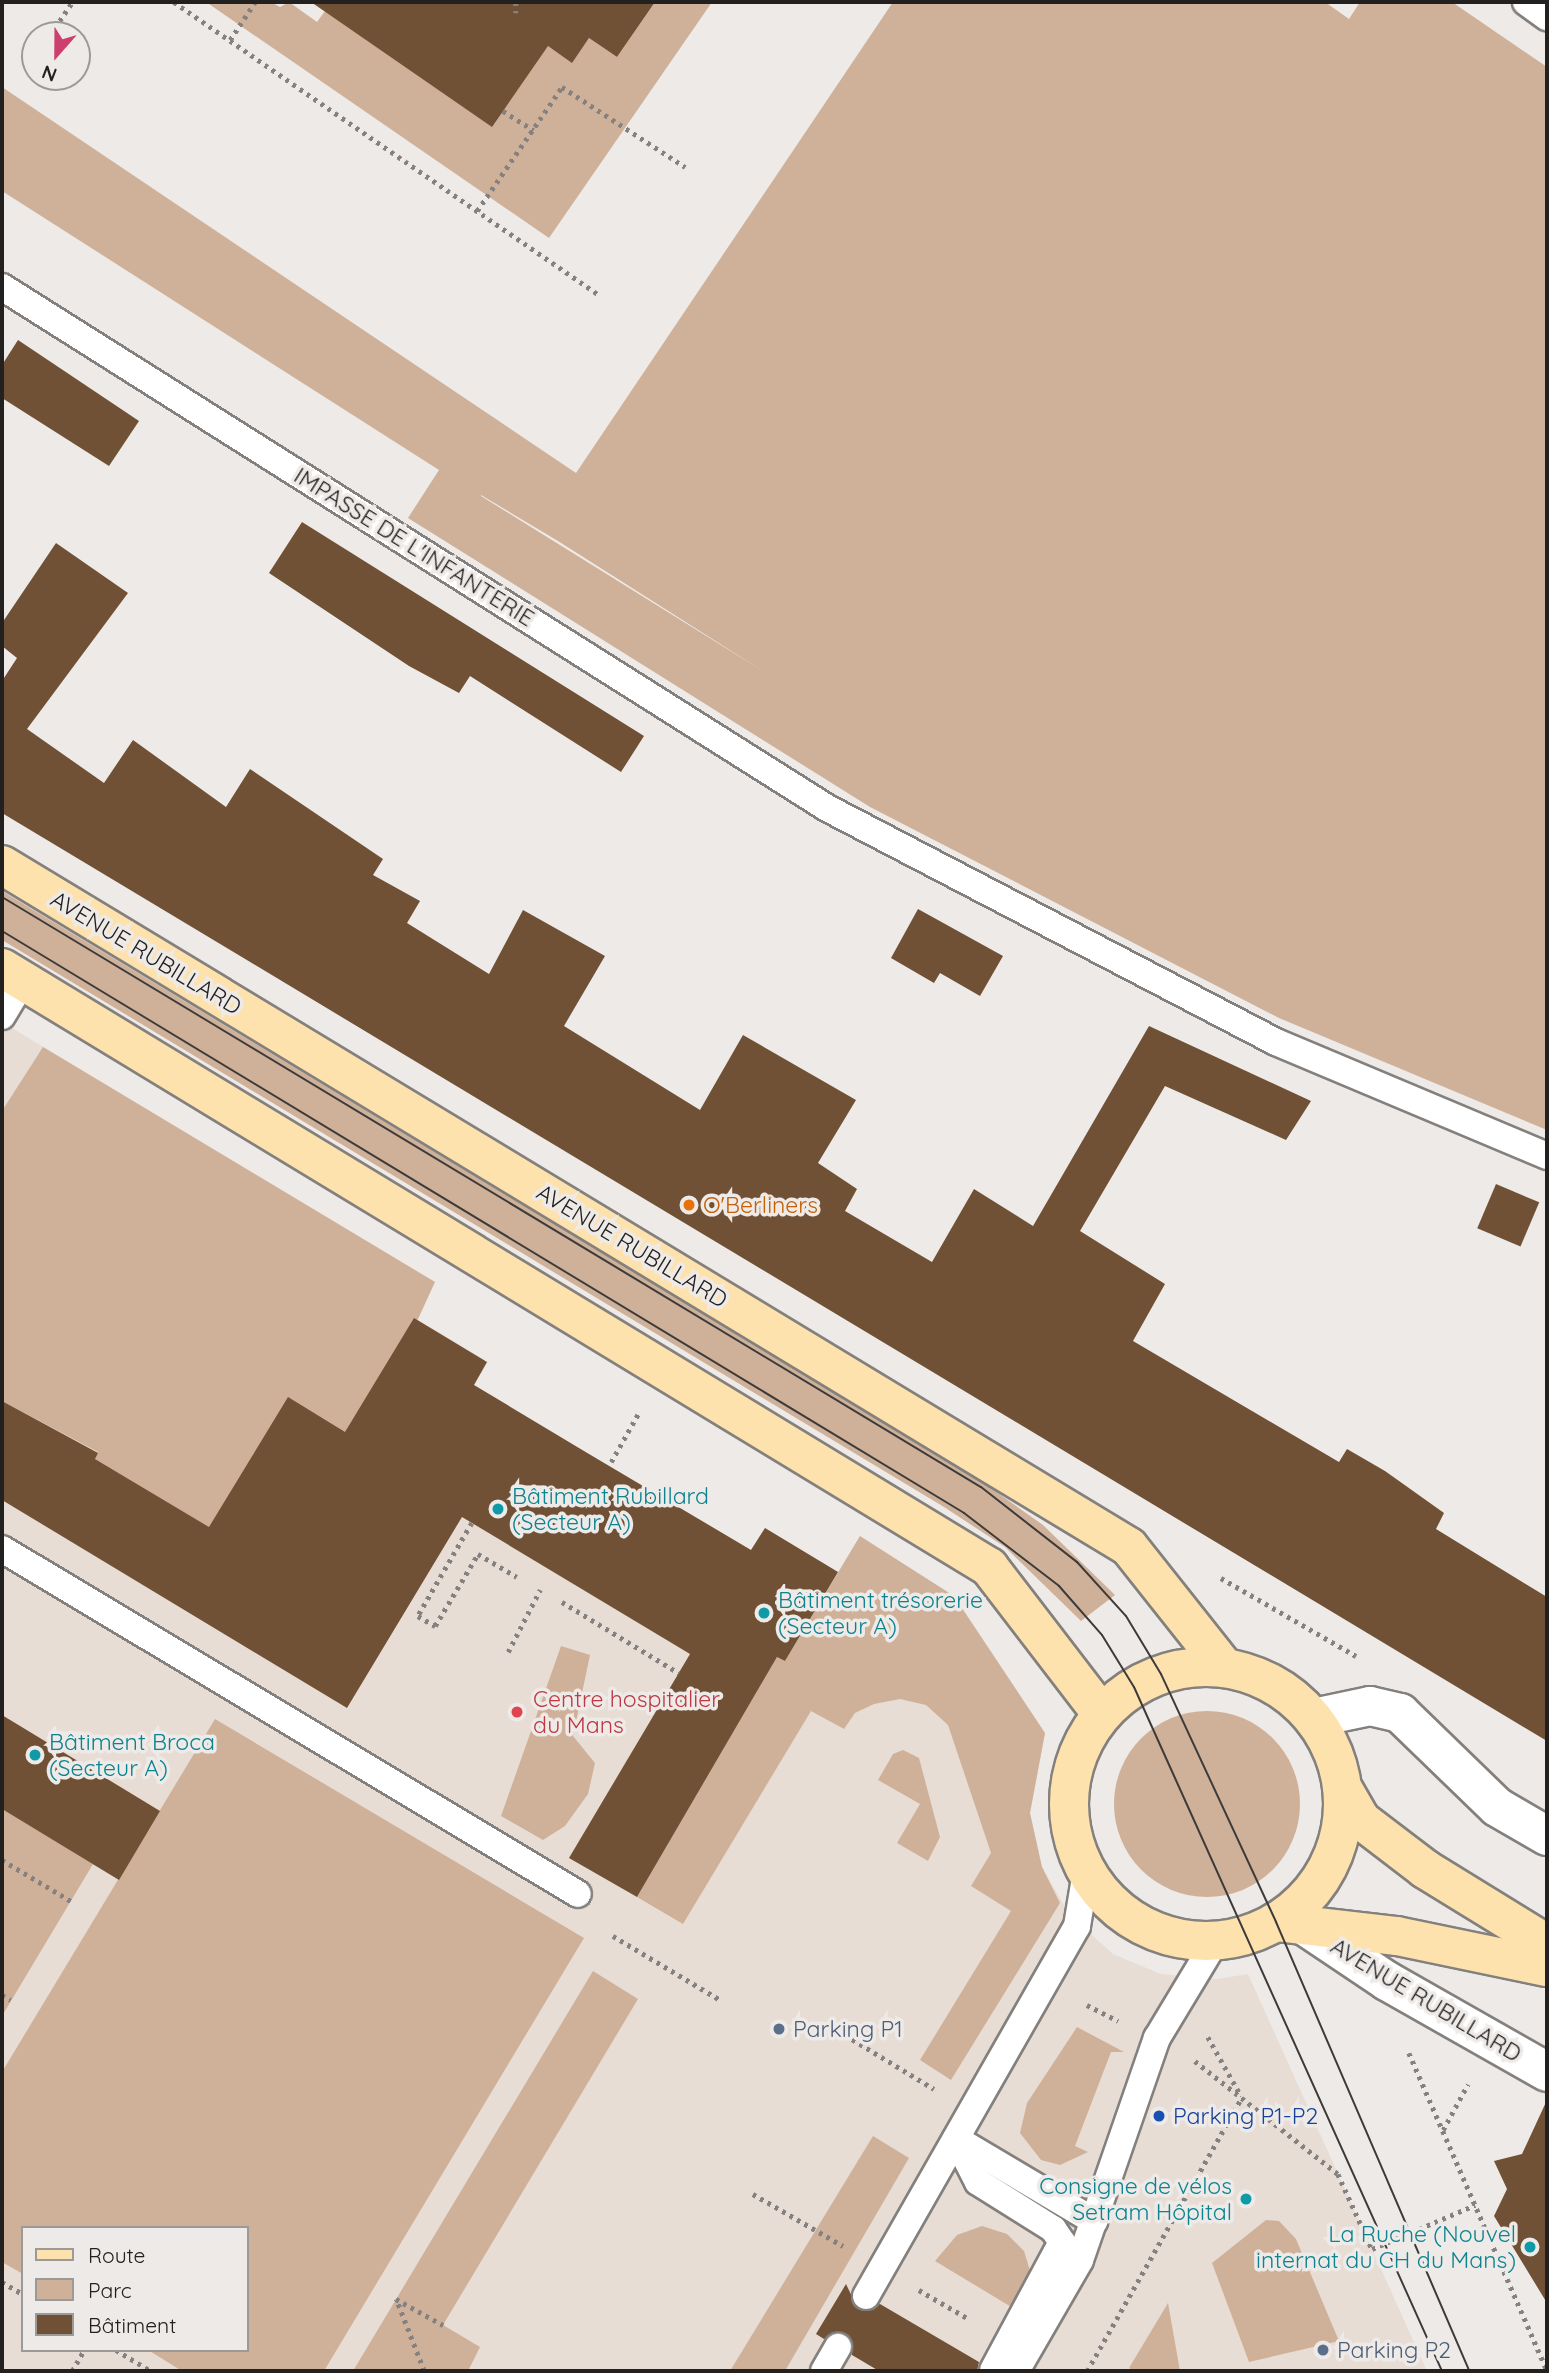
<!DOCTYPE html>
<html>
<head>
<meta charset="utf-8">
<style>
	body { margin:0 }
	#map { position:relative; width:1549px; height:2373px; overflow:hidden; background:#eeeae8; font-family:Quicksand,sans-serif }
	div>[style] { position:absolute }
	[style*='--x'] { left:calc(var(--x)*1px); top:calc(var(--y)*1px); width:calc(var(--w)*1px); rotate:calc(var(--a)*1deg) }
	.built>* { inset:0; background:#e7ddd5 }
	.green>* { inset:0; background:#cfb199 }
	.round { border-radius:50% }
	.building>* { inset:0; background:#705135; transform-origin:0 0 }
	.path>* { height:4.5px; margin-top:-2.25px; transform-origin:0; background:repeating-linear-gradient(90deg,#848180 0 3.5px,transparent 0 8.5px) }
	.roads { filter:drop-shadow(2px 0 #83807d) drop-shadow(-2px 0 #83807d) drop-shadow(0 2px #83807d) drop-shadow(0 -2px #83807d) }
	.lane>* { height:26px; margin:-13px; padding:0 13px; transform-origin:13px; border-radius:13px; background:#fff }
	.street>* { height:38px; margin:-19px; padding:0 19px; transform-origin:19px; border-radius:19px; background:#fff }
	.primary>* { height:38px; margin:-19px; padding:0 19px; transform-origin:19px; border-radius:19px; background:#fee2ae }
	.primary>.ring { margin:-19px; padding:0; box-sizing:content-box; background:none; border:38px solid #fee2ae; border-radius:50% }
	.tram>* { height:2px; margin:-1px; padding:0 1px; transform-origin:1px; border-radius:1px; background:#3d3b3a }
	.dots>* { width:19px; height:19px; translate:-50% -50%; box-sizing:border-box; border:4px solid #eeeae8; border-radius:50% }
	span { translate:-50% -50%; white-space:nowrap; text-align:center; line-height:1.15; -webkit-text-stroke:7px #eeeae8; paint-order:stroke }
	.street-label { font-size:23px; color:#222120 }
	.food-label { font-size:23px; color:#c56008 }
	.left { translate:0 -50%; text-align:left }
	.culture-label { font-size:23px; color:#0d838f }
	.right { translate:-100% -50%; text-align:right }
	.health-label { font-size:23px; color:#be3a42 }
	.service-label { font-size:23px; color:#4e5e75 }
	.transit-label { font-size:23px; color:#164399 }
	.frame { position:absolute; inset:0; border:4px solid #222120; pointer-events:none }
	.legend { position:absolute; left:21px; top:2226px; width:228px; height:126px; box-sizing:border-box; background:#eeeae8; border:2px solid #9c9a98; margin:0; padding:9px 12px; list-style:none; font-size:21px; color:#222120 }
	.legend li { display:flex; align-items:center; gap:14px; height:35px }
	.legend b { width:35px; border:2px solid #9c9a98 }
	.north { position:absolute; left:21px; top:21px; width:70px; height:70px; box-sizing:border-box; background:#eeeae8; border:2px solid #9c9a98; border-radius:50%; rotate:201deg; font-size:19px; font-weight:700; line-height:28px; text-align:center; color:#222120 }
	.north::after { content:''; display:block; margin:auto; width:24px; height:32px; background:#cc3f6f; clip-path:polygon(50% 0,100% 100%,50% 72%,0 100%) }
</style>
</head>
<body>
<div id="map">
	<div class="built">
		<i style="clip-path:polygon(evenodd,2px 1022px,435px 1282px,415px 1318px,488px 1362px,474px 1385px,588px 1454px,751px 1550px,765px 1528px,838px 1572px,860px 1536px,1045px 1733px,1030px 1813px,1042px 1867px,1069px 1914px,1113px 1954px,1161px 1974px,1217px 1979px,1248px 1974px,1427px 2371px,2px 2371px,2px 1022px,23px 2228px,247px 2228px,247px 2350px,23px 2350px,23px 2228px)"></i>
	</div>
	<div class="green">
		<i style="clip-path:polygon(206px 2px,271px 2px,280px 7px,289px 2px,317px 22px,325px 11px,548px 46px,572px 62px,589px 38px,617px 57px,655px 2px,712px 2px,549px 238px)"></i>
		<i style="clip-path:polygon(evenodd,893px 2px,1325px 2px,1349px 19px,1360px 2px,1452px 2px,1547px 67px,1547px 1130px,1279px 1018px,870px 807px,408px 518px,439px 470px,2px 191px,2px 87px,576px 473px,893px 2px,481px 495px,558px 541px,774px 678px,481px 496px,481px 495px)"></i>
		<i style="clip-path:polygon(2px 891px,985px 1484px,1043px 1525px,1115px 1595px,1081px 1621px,1005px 1547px,944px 1507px,2px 940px)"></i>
		<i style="clip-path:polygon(43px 1047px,435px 1282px,374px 1415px,237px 1544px,95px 1459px,98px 1452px,2px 1401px,2px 1111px)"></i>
		<i style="clip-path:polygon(860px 1536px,954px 1596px,1045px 1733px,1030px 1813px,1042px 1867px,1060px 1903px,951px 2080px,920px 2060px,1011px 1911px,971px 1886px,991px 1853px,948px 1725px,926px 1705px,900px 1699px,874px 1704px,855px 1713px,844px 1729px,811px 1711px,683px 1924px,637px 1897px,777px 1657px,785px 1661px)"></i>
		<i style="clip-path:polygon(561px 1646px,590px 1655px,573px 1736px,595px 1763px,588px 1794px,565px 1826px,543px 1840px,501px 1816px)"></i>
		<i class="round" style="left:1114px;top:1711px;width:186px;height:186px"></i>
		<i style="clip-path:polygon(215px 1719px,584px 1938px,324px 2371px,182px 2371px,148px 2350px,247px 2350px,247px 2228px,23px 2228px,23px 2274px,2px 2262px,2px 2072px)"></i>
		<i style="clip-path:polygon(903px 1750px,919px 1758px,940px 1837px,928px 1861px,897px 1843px,920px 1804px,878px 1780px,893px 1754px)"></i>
		<i style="clip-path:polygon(2px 1809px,93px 1864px,2px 2016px)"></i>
		<i style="clip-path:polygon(593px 1971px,638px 1999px,443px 2325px,480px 2347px,468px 2371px,353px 2371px)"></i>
		<i style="clip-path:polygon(1077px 2027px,1124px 2052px,1111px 2052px,1075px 2146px,1088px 2152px,1060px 2165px,1041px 2160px,1020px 2133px,1027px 2103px)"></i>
		<i style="clip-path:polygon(873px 2136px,909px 2158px,785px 2371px,730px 2371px)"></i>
		<i style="clip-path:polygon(1266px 2220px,1279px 2221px,1296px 2239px,1339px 2341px,1249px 2362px,1212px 2263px)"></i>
		<i style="clip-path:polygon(982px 2226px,1007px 2234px,1024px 2251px,1031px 2274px,1013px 2308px,935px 2261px,957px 2235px)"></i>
		<i style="clip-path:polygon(1168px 2303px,1180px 2371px,1135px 2371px,1129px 2368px)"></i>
	</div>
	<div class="building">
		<i style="clip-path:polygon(311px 2px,655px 2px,617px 57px,589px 38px,572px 63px,548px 46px,492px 127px)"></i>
		<i style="clip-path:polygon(18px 340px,139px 421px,109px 466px,2px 398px,2px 365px)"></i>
		<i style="clip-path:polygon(302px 522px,644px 736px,621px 772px,470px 676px,459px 693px,409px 666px,269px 573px)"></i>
		<i style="clip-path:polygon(56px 543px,128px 593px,27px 729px,104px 783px,133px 740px,226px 807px,250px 769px,383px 859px,373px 875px,420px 901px,407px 923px,489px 974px,523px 910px,605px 956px,564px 1026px,700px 1110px,743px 1035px,856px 1100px,818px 1163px,857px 1189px,845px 1211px,932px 1262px,974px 1189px,1033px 1226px,1149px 1026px,1311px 1101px,1286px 1140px,1165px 1086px,1080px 1231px,1165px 1284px,1133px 1341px,1339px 1462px,1347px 1449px,1385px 1471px,1444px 1513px,1436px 1529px,1547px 1597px,1547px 1741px,2px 813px,2px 681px,17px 658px,2px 646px,2px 623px)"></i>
		<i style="clip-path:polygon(918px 909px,1003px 956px,980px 996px,940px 973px,934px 983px,891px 958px)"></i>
		<i style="left:1496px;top:1184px;width:47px;height:48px;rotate:23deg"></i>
		<i style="clip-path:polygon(414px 1318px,487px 1362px,474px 1385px,589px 1454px,751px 1550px,765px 1528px,838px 1572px,785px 1661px,777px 1657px,637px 1897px,569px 1858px,690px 1654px,462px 1517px,347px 1708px,2px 1500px,2px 1401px,98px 1453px,95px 1459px,209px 1527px,288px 1397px,345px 1432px)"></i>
		<i style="clip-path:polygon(2px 1715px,160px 1811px,119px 1880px,2px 1809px)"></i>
		<i style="clip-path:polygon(1547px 2100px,1547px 2303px,1494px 2216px,1507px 2189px,1494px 2161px,1522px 2154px)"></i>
		<i style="clip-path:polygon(846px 2284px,858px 2309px,880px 2304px,979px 2362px,977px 2371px,879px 2371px,852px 2355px,846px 2334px,824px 2339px,816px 2334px)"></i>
	</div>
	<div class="path">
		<i style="--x:174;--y:2;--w:516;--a:34.58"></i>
		<i style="--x:516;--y:2;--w:11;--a:90"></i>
		<i style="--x:50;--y:35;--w:40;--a:-56"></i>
		<i style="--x:230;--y:40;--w:45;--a:-56.7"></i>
		<i style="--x:30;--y:66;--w:9;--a:-58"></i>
		<i style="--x:503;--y:111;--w:36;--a:32"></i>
		<i style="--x:477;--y:211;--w:150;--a:-55.6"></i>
		<i style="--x:562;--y:87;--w:147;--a:33"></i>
		<i style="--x:611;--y:1462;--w:55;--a:-60.6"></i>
		<i style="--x:472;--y:1523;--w:108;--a:120.1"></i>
		<i style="--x:418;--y:1616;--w:20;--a:30"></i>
		<i style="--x:435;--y:1626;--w:84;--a:-59.2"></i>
		<i style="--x:478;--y:1554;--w:45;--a:30.5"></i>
		<i style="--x:1221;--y:1578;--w:156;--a:30"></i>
		<i style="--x:562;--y:1602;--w:137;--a:31.3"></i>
		<i style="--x:508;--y:1652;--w:70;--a:-62.7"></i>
		<i style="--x:2;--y:1860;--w:80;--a:30.7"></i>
		<i style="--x:613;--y:1936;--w:127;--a:30.8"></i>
		<i style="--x:2;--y:1995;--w:10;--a:29"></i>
		<i style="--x:1087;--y:2005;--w:35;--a:27"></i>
		<i style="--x:845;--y:2035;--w:104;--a:31.2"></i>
		<i style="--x:1208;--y:2037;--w:65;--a:60.7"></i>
		<i style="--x:1409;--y:2053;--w:347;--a:66.5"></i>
		<i style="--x:1195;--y:2061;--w:182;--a:38.3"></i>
		<i style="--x:1338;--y:2174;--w:82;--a:65.6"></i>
		<i style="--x:1372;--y:2249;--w:112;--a:-23.1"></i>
		<i style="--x:1443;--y:2130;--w:52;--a:-61.5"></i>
		<i style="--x:753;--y:2194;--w:104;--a:30"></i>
		<i style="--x:2;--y:2282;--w:24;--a:30"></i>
		<i style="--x:919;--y:2290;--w:58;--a:30.1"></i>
		<i style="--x:116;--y:2350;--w:41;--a:31"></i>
		<i style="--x:72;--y:2371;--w:24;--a:-60"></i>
		<i style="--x:424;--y:2371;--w:77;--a:-111.3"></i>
		<i style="--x:396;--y:2299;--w:54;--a:29"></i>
		<i style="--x:1087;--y:2371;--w:315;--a:-60.5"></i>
	</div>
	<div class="roads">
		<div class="lane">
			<i style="--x:1526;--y:2;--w:26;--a:36"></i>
			<i style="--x:2;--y:287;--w:976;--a:32.27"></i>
			<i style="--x:827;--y:808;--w:506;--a:27.53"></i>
			<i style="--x:1276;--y:1042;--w:294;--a:22.8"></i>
			<i style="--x:2;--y:1016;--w:41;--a:-59"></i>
			<i style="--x:2;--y:1549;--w:671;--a:30.92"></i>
			<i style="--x:956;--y:2139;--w:48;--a:62.9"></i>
			<i style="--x:978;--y:2182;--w:89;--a:32.1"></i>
			<i style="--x:1053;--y:2229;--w:16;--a:55"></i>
			<i style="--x:1062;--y:2242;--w:145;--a:118.3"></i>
			<i style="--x:956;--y:2139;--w:161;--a:30.7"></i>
			<i style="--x:866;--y:2296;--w:426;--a:-60.3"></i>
			<i style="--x:1077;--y:1926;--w:55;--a:-80.5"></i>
			<i style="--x:824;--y:2371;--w:28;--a:-60"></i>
			<i style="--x:1016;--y:2371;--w:128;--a:-60"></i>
			<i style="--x:1080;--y:2260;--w:235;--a:-70.9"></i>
			<i style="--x:1157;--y:2038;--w:112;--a:-58.9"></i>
		</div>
		<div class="street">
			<i style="--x:1313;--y:1718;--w:58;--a:-11.9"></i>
			<i style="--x:1370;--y:1706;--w:31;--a:13"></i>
			<i style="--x:1400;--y:1713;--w:135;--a:44.1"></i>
			<i style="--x:1497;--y:1807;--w:58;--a:30.1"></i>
			<i style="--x:1305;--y:1926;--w:99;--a:33.9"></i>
			<i style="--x:1387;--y:1981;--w:184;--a:29.6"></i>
		</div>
		<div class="primary">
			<i style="--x:2;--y:865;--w:1317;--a:31.18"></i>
			<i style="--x:1129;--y:1547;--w:154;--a:51.6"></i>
			<i style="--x:2;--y:968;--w:1155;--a:31.25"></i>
			<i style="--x:989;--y:1567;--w:185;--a:52.5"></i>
			<i class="ring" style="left:1069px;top:1667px;width:236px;height:236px"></i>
			<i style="--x:1342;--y:1787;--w:38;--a:60"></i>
			<i style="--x:1361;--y:1820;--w:81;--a:37.4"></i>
			<i style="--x:1425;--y:1869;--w:143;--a:31.6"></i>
			<i style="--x:1276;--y:1922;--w:122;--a:6.6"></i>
			<i style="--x:1397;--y:1936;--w:153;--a:11.7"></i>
		</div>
	</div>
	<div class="tram">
		<i style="--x:2;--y:897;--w:1143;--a:31.08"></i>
		<i style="--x:981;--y:1487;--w:122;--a:38"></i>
		<i style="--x:1077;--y:1562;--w:73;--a:47.8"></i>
		<i style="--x:1126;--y:1616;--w:68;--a:58.9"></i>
		<i style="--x:1161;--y:1674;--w:273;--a:65.1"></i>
		<i style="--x:1276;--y:1922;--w:489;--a:66.7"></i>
		<i style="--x:2;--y:931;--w:1124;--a:31.17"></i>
		<i style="--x:964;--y:1513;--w:120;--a:37.5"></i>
		<i style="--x:1059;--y:1586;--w:65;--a:48.7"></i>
		<i style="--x:1102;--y:1635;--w:61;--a:58.4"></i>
		<i style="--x:1134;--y:1687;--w:750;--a:65.76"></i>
	</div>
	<div class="dots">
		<i style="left:689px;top:1205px;background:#e8710a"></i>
		<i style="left:498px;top:1509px;background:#0f9aa8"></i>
		<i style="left:764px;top:1613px;background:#0f9aa8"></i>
		<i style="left:517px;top:1712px;background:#e0444e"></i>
		<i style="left:35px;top:1755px;background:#0f9aa8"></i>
		<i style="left:779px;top:2029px;background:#5c6f8a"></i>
		<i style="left:1159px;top:2116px;background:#1a4fb4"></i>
		<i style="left:1246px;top:2199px;background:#0f9aa8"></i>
		<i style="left:1530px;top:2247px;background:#0f9aa8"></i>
		<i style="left:1323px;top:2350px;background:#5c6f8a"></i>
	</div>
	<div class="street-label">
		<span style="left:414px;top:547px;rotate:32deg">IMPASSE DE L'INFANTERIE</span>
		<span style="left:146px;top:953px;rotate:31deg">AVENUE RUBILLARD</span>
		<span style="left:632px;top:1246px;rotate:31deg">AVENUE RUBILLARD</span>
		<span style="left:1426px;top:2000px;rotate:31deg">AVENUE RUBILLARD</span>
	</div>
	<div class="food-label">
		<span class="left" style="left:703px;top:1205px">O'Berliners</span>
	</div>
	<div class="culture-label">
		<span class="left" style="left:512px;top:1509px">Bâtiment Rubillard<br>(Secteur A)</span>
		<span class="left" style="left:778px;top:1613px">Bâtiment trésorerie<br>(Secteur A)</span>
		<span class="left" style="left:49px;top:1755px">Bâtiment Broca<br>(Secteur A)</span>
		<span class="right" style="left:1232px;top:2199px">Consigne de vélos<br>Setram Hôpital</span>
		<span class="right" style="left:1516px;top:2247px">La Ruche (Nouvel<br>internat du CH du Mans)</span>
	</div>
	<div class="health-label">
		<span class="left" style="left:533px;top:1712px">Centre hospitalier<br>du Mans</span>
	</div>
	<div class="service-label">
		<span class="left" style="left:793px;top:2029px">Parking P1</span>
		<span class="left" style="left:1337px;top:2350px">Parking P2</span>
	</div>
	<div class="transit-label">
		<span class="left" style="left:1173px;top:2116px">Parking P1-P2</span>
	</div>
	<div class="frame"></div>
	<ul class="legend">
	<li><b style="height:9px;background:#fee2ae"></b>Route</li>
	<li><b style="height:19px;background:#cfb199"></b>Parc</li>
	<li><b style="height:19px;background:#705135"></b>Bâtiment</li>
	</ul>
	<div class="north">N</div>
</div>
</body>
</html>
